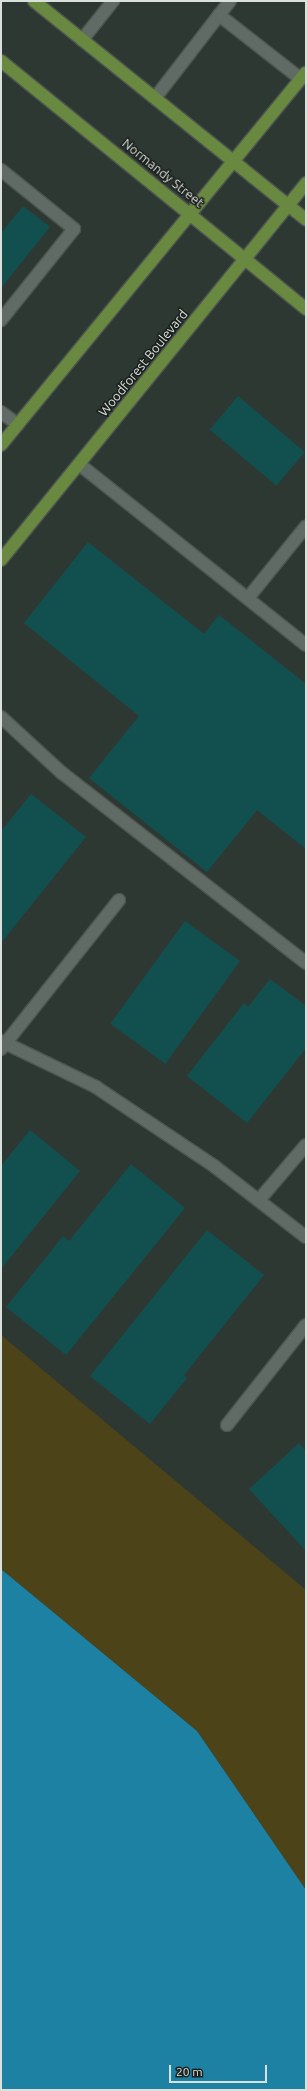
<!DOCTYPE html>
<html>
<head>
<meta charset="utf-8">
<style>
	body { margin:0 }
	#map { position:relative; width:307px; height:2091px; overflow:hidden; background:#2e3832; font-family:Ubuntu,sans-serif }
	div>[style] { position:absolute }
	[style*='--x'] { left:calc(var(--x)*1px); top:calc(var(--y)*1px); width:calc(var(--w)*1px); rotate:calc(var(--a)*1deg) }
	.green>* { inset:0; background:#4d4319 }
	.water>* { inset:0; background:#1c81a3 }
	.building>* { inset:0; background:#125050; transform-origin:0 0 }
	.roads { filter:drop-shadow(1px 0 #4d5550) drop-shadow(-1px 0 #4d5550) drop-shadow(0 1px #4d5550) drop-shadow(0 -1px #4d5550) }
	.minor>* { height:12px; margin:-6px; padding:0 6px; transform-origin:6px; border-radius:6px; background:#606b65 }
	.major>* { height:12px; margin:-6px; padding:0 6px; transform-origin:6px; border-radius:6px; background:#68893f }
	span { translate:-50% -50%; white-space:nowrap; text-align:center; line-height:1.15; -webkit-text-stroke:3px #191e1b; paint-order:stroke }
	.street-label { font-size:13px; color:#dae0dc }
	.frame { position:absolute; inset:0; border:2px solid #dae0dc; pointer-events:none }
	.scale { position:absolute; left:169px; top:2065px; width:98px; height:18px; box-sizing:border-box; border:2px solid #dae0dc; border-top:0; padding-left:5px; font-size:12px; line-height:14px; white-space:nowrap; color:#dae0dc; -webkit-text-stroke:3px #191e1b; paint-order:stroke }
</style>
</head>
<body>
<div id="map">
	<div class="green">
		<i style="clip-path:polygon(1px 1335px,306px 1590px,306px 1890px,197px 1731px,1px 1569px)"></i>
	</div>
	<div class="water">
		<i style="clip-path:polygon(1px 1569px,197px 1731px,306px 1890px,306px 2090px,1px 2090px)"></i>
	</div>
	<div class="building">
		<i style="clip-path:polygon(23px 206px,50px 227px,1px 288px,1px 233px)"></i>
		<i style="left:238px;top:396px;width:87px;height:44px;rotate:40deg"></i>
		<i style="clip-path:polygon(88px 542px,204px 634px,219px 615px,306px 684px,306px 849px,257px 810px,207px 872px,89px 778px,139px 716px,24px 623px)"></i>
		<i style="clip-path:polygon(31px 794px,86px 837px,1px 943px,1px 831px)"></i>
		<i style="left:185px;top:921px;width:68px;height:127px;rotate:36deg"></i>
		<i style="clip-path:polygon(270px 979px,306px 1006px,306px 1048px,247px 1123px,187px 1076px,244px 1003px,248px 1007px)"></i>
		<i style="clip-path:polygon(30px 1130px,80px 1171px,1px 1269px,1px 1166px)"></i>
		<i style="clip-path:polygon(131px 1164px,185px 1208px,66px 1355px,6px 1307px,63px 1236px,69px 1241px)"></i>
		<i style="clip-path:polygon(207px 1230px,264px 1275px,184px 1375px,187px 1378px,150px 1424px,90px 1376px)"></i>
		<i style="clip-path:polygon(299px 1443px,306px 1451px,306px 1551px,249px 1489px)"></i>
	</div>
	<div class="roads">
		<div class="minor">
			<i style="--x:219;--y:15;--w:104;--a:38"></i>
			<i style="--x:82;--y:40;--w:50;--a:-51.5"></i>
			<i style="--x:155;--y:98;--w:123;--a:-52.3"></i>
			<i style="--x:1;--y:170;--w:94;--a:38.9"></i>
			<i style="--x:74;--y:229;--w:117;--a:128.7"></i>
			<i style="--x:1;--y:412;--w:21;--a:37"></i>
			<i style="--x:79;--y:464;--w:290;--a:38.6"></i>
			<i style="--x:248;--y:598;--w:92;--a:-51.1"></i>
			<i style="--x:1;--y:717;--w:83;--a:42.6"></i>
			<i style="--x:62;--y:773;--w:309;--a:37.9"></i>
			<i style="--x:1;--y:1041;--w:106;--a:25.8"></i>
			<i style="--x:96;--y:1087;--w:142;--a:33.8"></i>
			<i style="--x:214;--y:1166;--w:116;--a:37.7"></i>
			<i style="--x:1;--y:1049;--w:190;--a:-51.6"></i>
			<i style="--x:259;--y:1200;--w:72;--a:-49.5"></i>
			<i style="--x:227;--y:1425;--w:127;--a:-51.7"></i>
		</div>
		<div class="major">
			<i style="--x:34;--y:1;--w:349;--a:38.8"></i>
			<i style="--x:1;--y:61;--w:393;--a:39.1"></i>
			<i style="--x:1;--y:445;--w:481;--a:-50.7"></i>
			<i style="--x:1;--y:560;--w:485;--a:-51"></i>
		</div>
	</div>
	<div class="street-label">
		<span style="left:163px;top:173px;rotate:39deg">Normandy Street</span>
		<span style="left:143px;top:363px;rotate:-51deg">Woodforest Boulevard</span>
	</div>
	<div class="frame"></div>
	<div class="scale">20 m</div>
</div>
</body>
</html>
